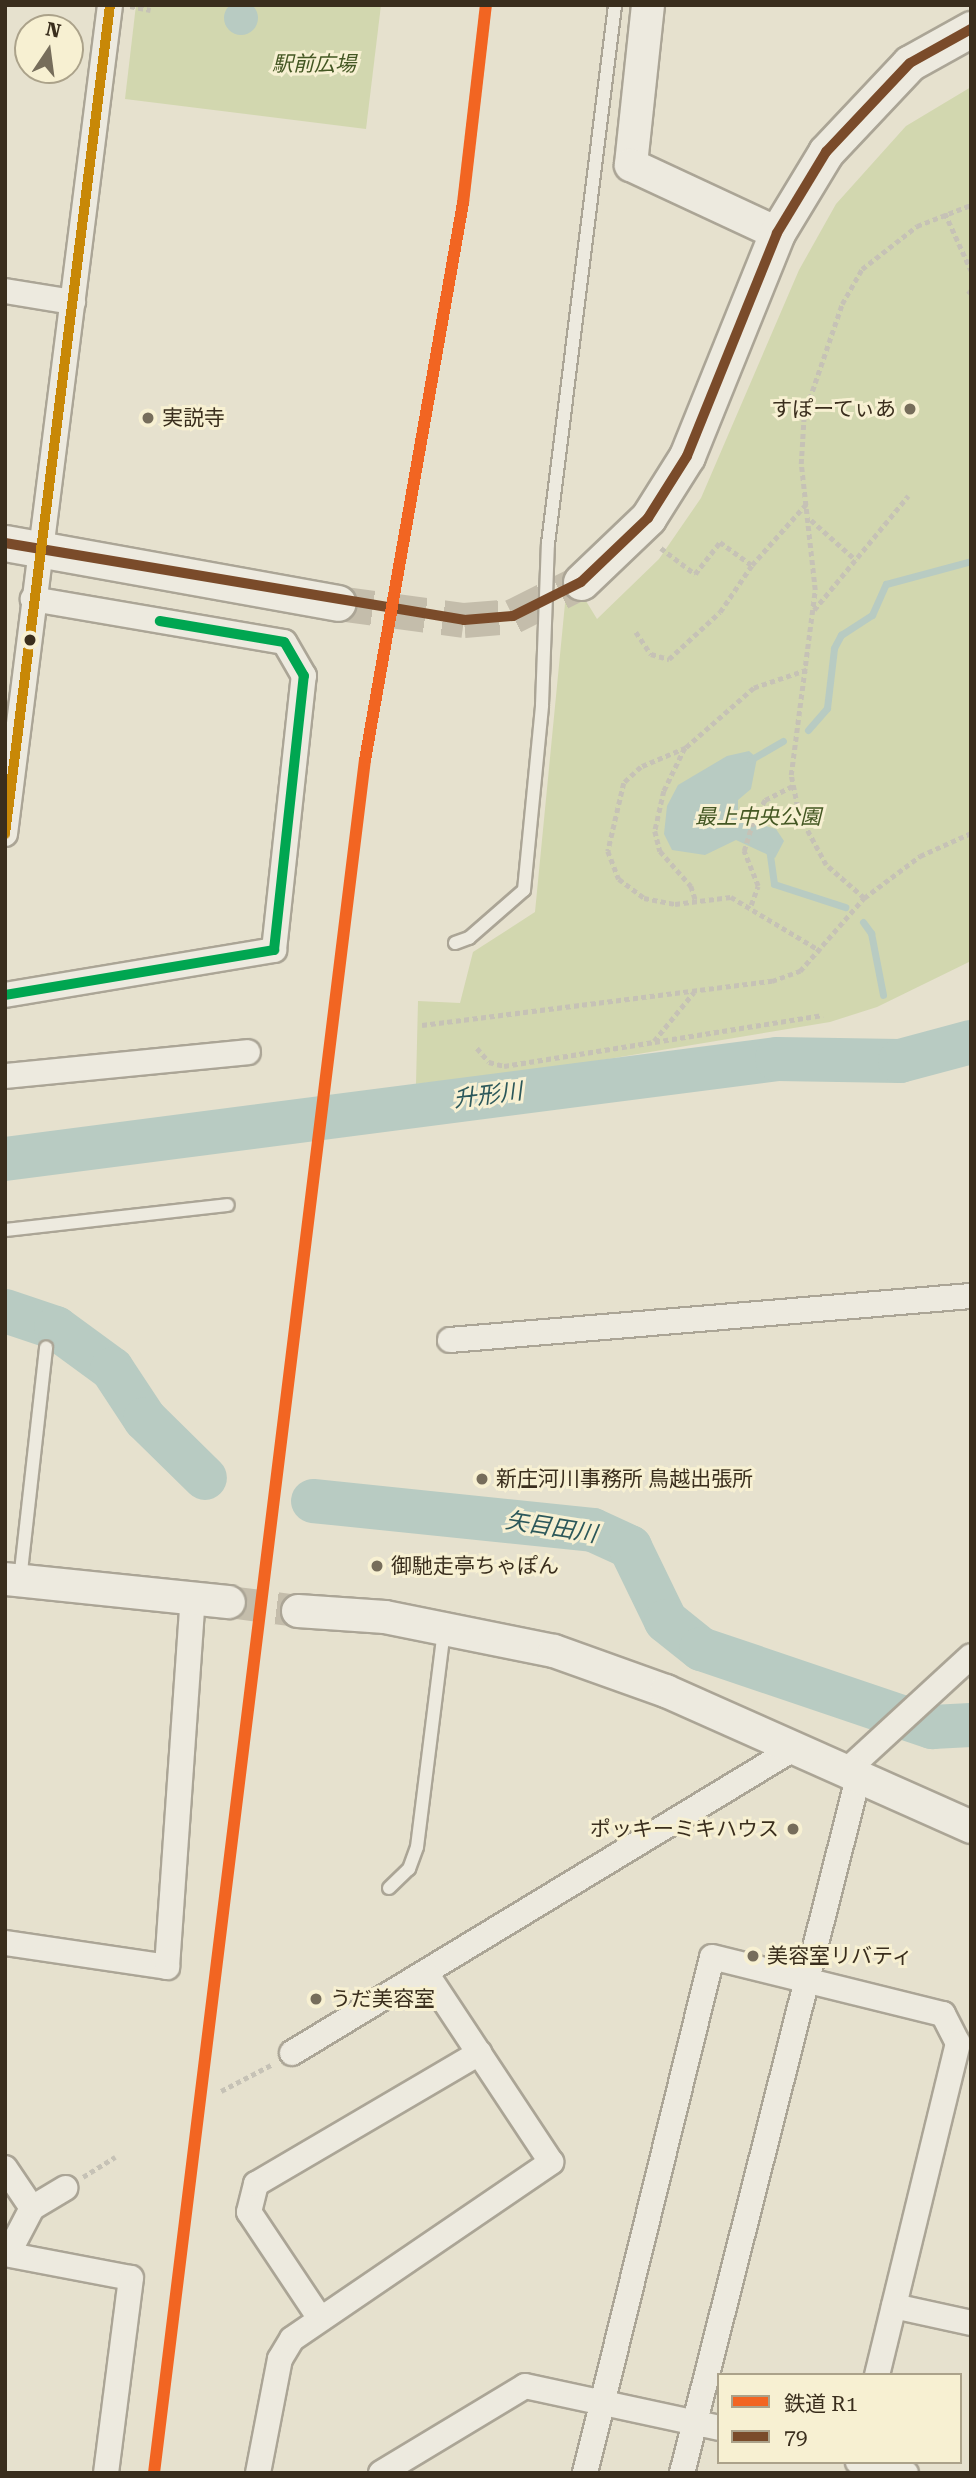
<!DOCTYPE html>
<html>
<head>
<meta charset="utf-8">
<style>
	body { margin:0 }
	#map { position:relative; width:976px; height:2478px; overflow:hidden; background:#e6e1ce; font-family:"Roboto Serif","Noto Sans JP",serif }
	div>[style] { position:absolute }
	[style*='--x'] { left:calc(var(--x)*1px); top:calc(var(--y)*1px); width:calc(var(--w)*1px); rotate:calc(var(--a)*1deg) }
	.green>* { inset:0; background:#d2d7af }
	.water>* { inset:0; background:#b8cbc2 }
	.round { border-radius:50% }
	.stream>* { height:7px; margin:-3.5px; padding:0 3.5px; transform-origin:3.5px; border-radius:3.5px; background:#b8cbc2 }
	.river>* { height:44px; margin:-22px; padding:0 22px; transform-origin:22px; border-radius:22px; background:#b8cbc2 }
	.tertiary-tunnel>* { height:32px; margin-top:-16px; transform-origin:0; background:repeating-linear-gradient(90deg,#c4bdab 0 32px,transparent 0 48px) }
	.secondary-tunnel>* { height:35px; margin-top:-17.5px; transform-origin:0; background:repeating-linear-gradient(90deg,#c4bdab 0 35px,transparent 0 53px) }
	.path>* { height:4.5px; margin-top:-2.25px; transform-origin:0; background:repeating-linear-gradient(90deg,#c6c2b6 0 5px,transparent 0 8.5px) }
	.roads { filter:drop-shadow(2px 0 #aba596) drop-shadow(-2px 0 #aba596) drop-shadow(0 2px #aba596) drop-shadow(0 -2px #aba596) }
	.service>* { height:12px; margin:-6px; padding:0 6px; transform-origin:6px; border-radius:6px; background:#edeadf }
	.minor>* { height:24px; margin:-12px; padding:0 12px; transform-origin:12px; border-radius:12px; background:#edeadf }
	.tertiary>* { height:32px; margin:-16px; padding:0 16px; transform-origin:16px; border-radius:16px; background:#edeadf }
	.secondary>* { height:35px; margin:-17.5px; padding:0 17.5px; transform-origin:17.5px; border-radius:17.5px; background:#edeadf }
	.bus-1>* { height:10px; margin:-5px; padding:0 5px; transform-origin:5px; border-radius:5px; background:#7a4b2a }
	.bus-2>* { height:10px; margin:-5px; padding:0 5px; transform-origin:5px; border-radius:5px; background:#c88807 }
	.bus-3>* { height:10px; margin:-5px; padding:0 5px; transform-origin:5px; border-radius:5px; background:#00a651 }
	.rail-1>* { height:12px; margin:-6px; padding:0 6px; transform-origin:6px; border-radius:6px; background:#f26522 }
	.dots>* { width:19px; height:19px; translate:-50% -50%; box-sizing:border-box; border:4px solid #f7f0d2; border-radius:50% }
	span { translate:-50% -50%; white-space:nowrap; text-align:center; line-height:1.15; -webkit-text-stroke:6px #f7f0d2; paint-order:stroke }
	.park-label { font-size:21px; color:#445723; font-style:italic }
	.poi-label { font-size:21px; color:#3a2e1d }
	.right { translate:-100% -50%; text-align:right }
	.left { translate:0 -50%; text-align:left }
	.water-label { font-size:23px; color:#2c585a; font-style:italic }
	.frame { position:absolute; inset:0; border:7px solid #3a2e1d; pointer-events:none }
	.legend { position:absolute; left:717px; top:2373px; width:245px; height:91px; box-sizing:border-box; background:#f7f0d2; border:2px solid #aba28a; margin:0; padding:9px 12px; list-style:none; font-size:21px; color:#3a2e1d }
	.legend li { display:flex; align-items:center; gap:14px; height:35px }
	.legend b { width:35px; border:2px solid #aba28a }
	.north { position:absolute; left:14px; top:14px; width:70px; height:70px; box-sizing:border-box; background:#f7f0d2; border:2px solid #aba28a; border-radius:50%; rotate:13deg; font-size:19px; font-weight:700; line-height:28px; text-align:center; color:#3a2e1d }
	.north::after { content:''; display:block; margin:auto; width:24px; height:32px; background:#766d5b; clip-path:polygon(50% 0,100% 100%,50% 72%,0 100%) }
</style>
</head>
<body>
<div id="map">
	<div class="green">
		<i style="clip-path:polygon(136px 5px,381px 5px,366px 129px,125px 99px)"></i>
		<i style="clip-path:polygon(971px 87px,971px 961px,877px 1007px,830px 1022px,554px 1068px,416px 1084px,418px 1001px,460px 1003px,473px 952px,535px 912px,567px 583px,575px 583px,597px 619px,659px 559px,701px 498px,799px 270px,836px 204px,906px 126px)"></i>
	</div>
	<div class="water">
		<i class="round" style="left:224px;top:1px;width:34px;height:34px"></i>
		<i style="clip-path:polygon(749px 751px,757px 758px,751px 789px,738px 800px,738px 818px,776px 829px,784px 841px,775px 858px,736px 840px,705px 855px,672px 850px,664px 834px,667px 806px,678px 785px,727px 756px)"></i>
	</div>
	<div class="stream">
		<i style="--x:808;--y:730;--w:29;--a:-49"></i>
		<i style="--x:827;--y:708;--w:60;--a:-83.3"></i>
		<i style="--x:834;--y:648;--w:15;--a:-62"></i>
		<i style="--x:841;--y:635;--w:37;--a:-33"></i>
		<i style="--x:872;--y:615;--w:34;--a:-66"></i>
		<i style="--x:886;--y:584;--w:88;--a:-15.1"></i>
		<i style="--x:750;--y:760;--w:38;--a:-30"></i>
		<i style="--x:769;--y:848;--w:36;--a:82"></i>
		<i style="--x:774;--y:884;--w:75;--a:17.9"></i>
		<i style="--x:863;--y:922;--w:14;--a:54"></i>
		<i style="--x:871;--y:933;--w:63;--a:79"></i>
	</div>
	<div class="river">
		<i style="--x:5;--y:1159;--w:778;--a:-7.38"></i>
		<i style="--x:777;--y:1059;--w:123;--a:0.9"></i>
		<i style="--x:900;--y:1061;--w:73;--a:-15"></i>
		<i style="--x:5;--y:1311;--w:54;--a:18.4"></i>
		<i style="--x:56;--y:1328;--w:69;--a:36.2"></i>
		<i style="--x:112;--y:1369;--w:60;--a:56.6"></i>
		<i style="--x:145;--y:1419;--w:84;--a:44.5"></i>
		<i style="--x:313;--y:1501;--w:281;--a:5.9"></i>
		<i style="--x:593;--y:1530;--w:41;--a:24.7"></i>
		<i style="--x:630;--y:1547;--w:82;--a:64.1"></i>
		<i style="--x:666;--y:1621;--w:45;--a:38.7"></i>
		<i style="--x:701;--y:1649;--w:244;--a:18.7"></i>
		<i style="--x:932;--y:1727;--w:39;--a:-3"></i>
	</div>
	<div class="tertiary-tunnel">
		<i style="--x:229;--y:1602;--w:70;--a:7.4"></i>
	</div>
	<div class="secondary-tunnel">
		<i style="--x:338;--y:603;--w:127;--a:7.7"></i>
		<i style="--x:464;--y:620;--w:49;--a:-4.7"></i>
		<i style="--x:513;--y:616;--w:76;--a:-26.6"></i>
	</div>
	<div class="path">
		<i style="--x:130;--y:6;--w:21;--a:11"></i>
		<i style="--x:945;--y:213;--w:63;--a:65.5"></i>
		<i style="--x:968;--y:294;--w:5;--a:-53"></i>
		<i style="--x:811;--y:520;--w:60;--a:41.6"></i>
		<i style="--x:661;--y:548;--w:43;--a:37.4"></i>
		<i style="--x:695;--y:574;--w:41;--a:-52"></i>
		<i style="--x:720;--y:542;--w:39;--a:36"></i>
		<i style="--x:752;--y:565;--w:83;--a:-48.4"></i>
		<i style="--x:814;--y:610;--w:148;--a:-50.5"></i>
		<i style="--x:636;--y:632;--w:27;--a:56"></i>
		<i style="--x:651;--y:654;--w:19;--a:16"></i>
		<i style="--x:669;--y:659;--w:69;--a:-42.7"></i>
		<i style="--x:720;--y:612;--w:57;--a:-55.8"></i>
		<i style="--x:807;--y:670;--w:56;--a:161.2"></i>
		<i style="--x:754;--y:688;--w:91;--a:138.6"></i>
		<i style="--x:686;--y:748;--w:49;--a:157.1"></i>
		<i style="--x:641;--y:767;--w:23;--a:137"></i>
		<i style="--x:624;--y:783;--w:70;--a:103.2"></i>
		<i style="--x:608;--y:851;--w:30;--a:69"></i>
		<i style="--x:619;--y:879;--w:31;--a:37"></i>
		<i style="--x:644;--y:898;--w:32;--a:11"></i>
		<i style="--x:675;--y:904;--w:56;--a:-7.1"></i>
		<i style="--x:731;--y:897;--w:105;--a:31"></i>
		<i style="--x:685;--y:748;--w:48;--a:116"></i>
		<i style="--x:664;--y:791;--w:41;--a:102.7"></i>
		<i style="--x:655;--y:831;--w:21;--a:76"></i>
		<i style="--x:660;--y:851;--w:47;--a:48.5"></i>
		<i style="--x:691;--y:886;--w:16;--a:72"></i>
		<i style="--x:864;--y:898;--w:50;--a:-139"></i>
		<i style="--x:826;--y:865;--w:57;--a:-118.4"></i>
		<i style="--x:799;--y:815;--w:41;--a:-101.3"></i>
		<i style="--x:791;--y:775;--w:187;--a:-82.6"></i>
		<i style="--x:815;--y:590;--w:127;--a:-96.3"></i>
		<i style="--x:801;--y:464;--w:49;--a:-86.5"></i>
		<i style="--x:804;--y:415;--w:117;--a:-71.1"></i>
		<i style="--x:842;--y:304;--w:40;--a:-60.3"></i>
		<i style="--x:862;--y:269;--w:70;--a:-38"></i>
		<i style="--x:917;--y:226;--w:58;--a:-21.3"></i>
		<i style="--x:751;--y:905;--w:20;--a:-70"></i>
		<i style="--x:758;--y:886;--w:38;--a:-112"></i>
		<i style="--x:744;--y:851;--w:34;--a:-73"></i>
		<i style="--x:754;--y:819;--w:22;--a:-60"></i>
		<i style="--x:765;--y:800;--w:33;--a:-27"></i>
		<i style="--x:422;--y:1025;--w:353;--a:-7.2"></i>
		<i style="--x:772;--y:981;--w:30;--a:-20"></i>
		<i style="--x:800;--y:971;--w:97;--a:-48.8"></i>
		<i style="--x:864;--y:898;--w:70;--a:-36.9"></i>
		<i style="--x:920;--y:856;--w:56;--a:-24.3"></i>
		<i style="--x:654;--y:1041;--w:63;--a:-50.8"></i>
		<i style="--x:477;--y:1048;--w:18;--a:49"></i>
		<i style="--x:489;--y:1062;--w:16;--a:15"></i>
		<i style="--x:504;--y:1066;--w:323;--a:-9.1"></i>
		<i style="--x:221;--y:2091;--w:59;--a:-27.4"></i>
		<i style="--x:83;--y:2177;--w:38;--a:-32"></i>
	</div>
	<div class="roads">
		<div class="service">
			<i style="--x:455;--y:943;--w:15;--a:-20"></i>
			<i style="--x:469;--y:938;--w:73;--a:-41.1"></i>
			<i style="--x:524;--y:890;--w:186;--a:-84.4"></i>
			<i style="--x:542;--y:705;--w:161;--a:-87.9"></i>
			<i style="--x:548;--y:544;--w:543;--a:-82.91"></i>
			<i style="--x:5;--y:1230;--w:224;--a:-6.4"></i>
			<i style="--x:20;--y:1580;--w:234;--a:-83.6"></i>
			<i style="--x:389;--y:1888;--w:28;--a:-44"></i>
			<i style="--x:409;--y:1869;--w:23;--a:-70"></i>
			<i style="--x:417;--y:1847;--w:218;--a:-82.9"></i>
		</div>
		<div class="minor">
			<i style="--x:5;--y:291;--w:69;--a:9.2"></i>
			<i style="--x:5;--y:834;--w:836;--a:-82.78"></i>
			<i style="--x:5;--y:995;--w:273;--a:-9.5"></i>
			<i style="--x:274;--y:950;--w:276;--a:-83.8"></i>
			<i style="--x:304;--y:676;--w:39;--a:-120"></i>
			<i style="--x:284;--y:642;--w:255;--a:-170.3"></i>
			<i style="--x:5;--y:1076;--w:244;--a:-5.6"></i>
			<i style="--x:450;--y:1340;--w:523;--a:-4.83"></i>
			<i style="--x:845;--y:1772;--w:171;--a:-42.6"></i>
			<i style="--x:5;--y:1943;--w:164;--a:8.4"></i>
			<i style="--x:167;--y:1967;--w:369;--a:-86"></i>
			<i style="--x:292;--y:2053;--w:586;--a:-31.25"></i>
			<i style="--x:5;--y:2168;--w:48;--a:56"></i>
			<i style="--x:5;--y:2254;--w:128;--a:10.8"></i>
			<i style="--x:131;--y:2278;--w:197;--a:97.3"></i>
			<i style="--x:8;--y:2254;--w:52;--a:-62.4"></i>
			<i style="--x:32;--y:2208;--w:39;--a:-31"></i>
			<i style="--x:894;--y:2306;--w:79;--a:12.4"></i>
			<i style="--x:319;--y:2317;--w:126;--a:-123.7"></i>
			<i style="--x:249;--y:2212;--w:29;--a:-76"></i>
			<i style="--x:256;--y:2184;--w:259;--a:-30.4"></i>
			<i style="--x:858;--y:2462;--w:49;--a:12.9"></i>
			<i style="--x:258;--y:2473;--w:116;--a:-79.1"></i>
			<i style="--x:280;--y:2359;--w:23;--a:-59"></i>
			<i style="--x:292;--y:2339;--w:314;--a:-34.3"></i>
			<i style="--x:551;--y:2162;--w:224;--a:-123.5"></i>
			<i style="--x:381;--y:2473;--w:168;--a:-31.1"></i>
			<i style="--x:525;--y:2386;--w:198;--a:12.2"></i>
			<i style="--x:585;--y:2473;--w:531;--a:-76.17"></i>
			<i style="--x:712;--y:1957;--w:238;--a:13.9"></i>
			<i style="--x:943;--y:2014;--w:33;--a:63"></i>
			<i style="--x:958;--y:2043;--w:342;--a:103.7"></i>
			<i style="--x:682;--y:2473;--w:717;--a:-75.79"></i>
		</div>
		<div class="tertiary">
			<i style="--x:648;--y:5;--w:161;--a:96.1"></i>
			<i style="--x:631;--y:165;--w:161;--a:25"></i>
			<i style="--x:5;--y:1579;--w:225;--a:5.9"></i>
			<i style="--x:298;--y:1611;--w:87;--a:3.9"></i>
			<i style="--x:385;--y:1617;--w:172;--a:11.4"></i>
			<i style="--x:554;--y:1651;--w:119;--a:19.7"></i>
			<i style="--x:666;--y:1691;--w:334;--a:24"></i>
		</div>
		<div class="secondary">
			<i style="--x:5;--y:543;--w:338;--a:10.2"></i>
			<i style="--x:581;--y:582;--w:93;--a:-43.7"></i>
			<i style="--x:648;--y:518;--w:73;--a:-57.8"></i>
			<i style="--x:687;--y:456;--w:240;--a:-68"></i>
			<i style="--x:777;--y:233;--w:95;--a:-58.8"></i>
			<i style="--x:826;--y:152;--w:122;--a:-46.7"></i>
			<i style="--x:910;--y:63;--w:70;--a:-29.1"></i>
		</div>
	</div>
	<div class="bus-1">
		<i style="--x:5;--y:543;--w:465;--a:9.5"></i>
		<i style="--x:464;--y:620;--w:49;--a:-4.7"></i>
		<i style="--x:513;--y:616;--w:76;--a:-26.6"></i>
		<i style="--x:581;--y:582;--w:93;--a:-43.7"></i>
		<i style="--x:648;--y:518;--w:73;--a:-57.8"></i>
		<i style="--x:687;--y:456;--w:240;--a:-68"></i>
		<i style="--x:777;--y:233;--w:95;--a:-58.8"></i>
		<i style="--x:826;--y:152;--w:122;--a:-46.7"></i>
		<i style="--x:910;--y:63;--w:70;--a:-29.1"></i>
	</div>
	<div class="bus-2">
		<i style="--x:5;--y:834;--w:836;--a:-82.78"></i>
	</div>
	<div class="bus-3">
		<i style="--x:5;--y:995;--w:273;--a:-9.5"></i>
		<i style="--x:274;--y:950;--w:276;--a:-83.8"></i>
		<i style="--x:304;--y:676;--w:39;--a:-120"></i>
		<i style="--x:284;--y:642;--w:126;--a:-170.4"></i>
	</div>
	<div class="rail-1">
		<i style="--x:154;--y:2473;--w:1726;--a:-82.98"></i>
		<i style="--x:365;--y:760;--w:566;--a:-80.02"></i>
		<i style="--x:463;--y:203;--w:199;--a:-83.4"></i>
	</div>
	<div class="dots">
		<i style="left:910px;top:409px;background:#766d5b"></i>
		<i style="left:148px;top:418px;background:#766d5b"></i>
		<i style="left:30px;top:640px;background:#3a2e1d"></i>
		<i style="left:482px;top:1479px;background:#766d5b"></i>
		<i style="left:377px;top:1566px;background:#766d5b"></i>
		<i style="left:793px;top:1829px;background:#766d5b"></i>
		<i style="left:753px;top:1956px;background:#766d5b"></i>
		<i style="left:316px;top:1999px;background:#766d5b"></i>
	</div>
	<div class="park-label">
		<span style="left:314px;top:64px">駅前広場</span>
		<span style="left:758px;top:817px">最上中央公園</span>
	</div>
	<div class="poi-label">
		<span class="right" style="left:896px;top:409px">すぽーてぃあ</span>
		<span class="left" style="left:162px;top:418px">実説寺</span>
		<span class="left" style="left:496px;top:1479px">新庄河川事務所 鳥越出張所</span>
		<span class="left" style="left:391px;top:1566px">御馳走亭ちゃぽん</span>
		<span class="right" style="left:779px;top:1829px">ポッキーミキハウス</span>
		<span class="left" style="left:767px;top:1956px">美容室リバティ</span>
		<span class="left" style="left:330px;top:1999px">うだ美容室</span>
	</div>
	<div class="water-label">
		<span style="left:488px;top:1096px;rotate:-7deg">升形川</span>
		<span style="left:551px;top:1528px;rotate:9deg">矢目田川</span>
	</div>
	<div class="frame"></div>
	<ul class="legend">
	<li><b style="height:9px;background:#f26522"></b>鉄道 R1</li>
	<li><b style="height:9px;background:#7a4b2a"></b>79</li>
	</ul>
	<div class="north">N</div>
</div>
</body>
</html>
